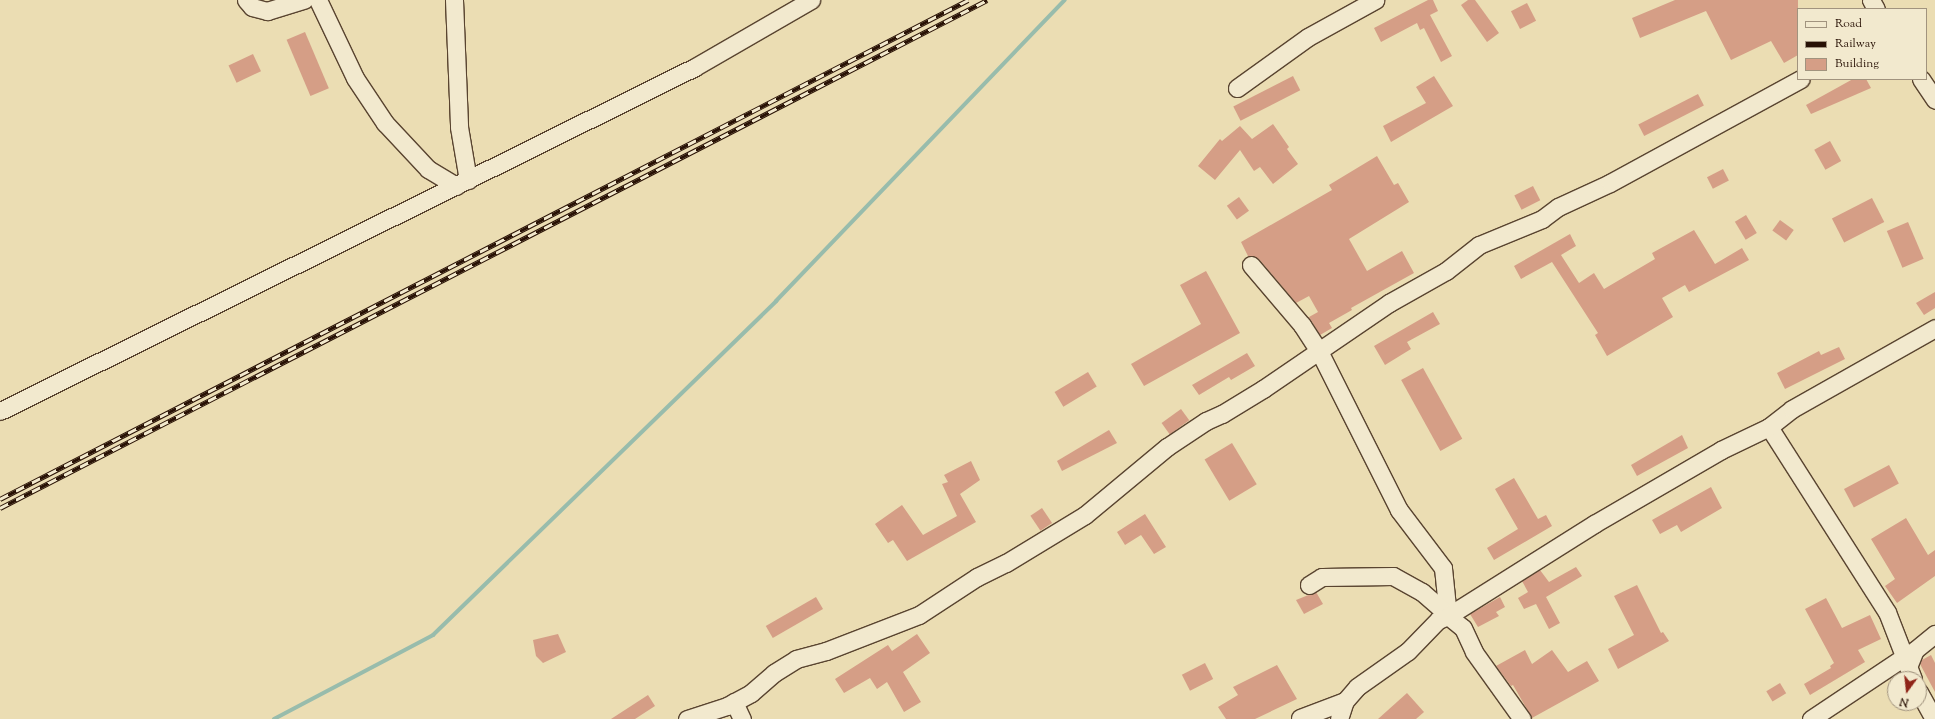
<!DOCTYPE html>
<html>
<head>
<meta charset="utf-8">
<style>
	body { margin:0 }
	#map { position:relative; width:1935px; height:719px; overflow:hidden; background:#ebddb3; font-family:"Sorts Mill Goudy",serif }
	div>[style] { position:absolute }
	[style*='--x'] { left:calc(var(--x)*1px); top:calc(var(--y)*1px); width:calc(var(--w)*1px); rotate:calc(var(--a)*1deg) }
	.stream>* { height:4px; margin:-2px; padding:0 2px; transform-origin:2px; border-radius:2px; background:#98bcac }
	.building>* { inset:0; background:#d59e86; transform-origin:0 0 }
	.roads { filter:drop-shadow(1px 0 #594430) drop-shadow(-1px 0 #594430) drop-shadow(0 1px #594430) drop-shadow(0 -1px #594430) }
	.minor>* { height:17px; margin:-8.5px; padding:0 8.5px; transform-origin:8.5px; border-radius:8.5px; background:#f2e9ce }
	.rail>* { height:4.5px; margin-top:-2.25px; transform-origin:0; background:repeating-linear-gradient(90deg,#f2e9ce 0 9px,#281105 0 18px); box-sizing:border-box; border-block:1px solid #281105 }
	span { translate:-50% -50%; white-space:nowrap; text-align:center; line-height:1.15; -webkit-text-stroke:3px #f2e9ce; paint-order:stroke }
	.legend { position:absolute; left:1797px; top:8px; width:130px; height:72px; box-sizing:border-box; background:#f2e9ce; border:1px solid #a1937e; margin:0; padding:5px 7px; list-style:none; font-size:12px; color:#281105 }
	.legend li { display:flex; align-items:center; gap:8px; height:20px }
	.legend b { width:20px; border:1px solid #a1937e }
	.north { position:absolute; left:1887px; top:671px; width:40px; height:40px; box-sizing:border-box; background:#f2e9ce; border:1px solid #a1937e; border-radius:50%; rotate:195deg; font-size:11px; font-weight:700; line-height:16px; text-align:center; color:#281105 }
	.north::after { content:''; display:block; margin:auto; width:14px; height:18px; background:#8f2418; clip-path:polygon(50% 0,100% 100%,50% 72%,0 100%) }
</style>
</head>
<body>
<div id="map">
	<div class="stream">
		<i style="--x:274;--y:719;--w:180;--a:-27.8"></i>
		<i style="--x:433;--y:635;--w:479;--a:-44.2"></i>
		<i style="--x:776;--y:301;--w:417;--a:-46.2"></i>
	</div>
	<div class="building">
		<i style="clip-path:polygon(1428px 0,1433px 0,1438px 11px,1430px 15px,1452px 56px,1441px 62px,1424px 28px,1420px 30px,1417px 23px,1381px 42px,1374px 28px)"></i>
		<i style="clip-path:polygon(1468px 0,1475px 0,1499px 33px,1487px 42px,1461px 5px)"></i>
		<i style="clip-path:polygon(1675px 0,1798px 0,1798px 55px,1784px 63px,1771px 41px,1731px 60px,1706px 11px,1640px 38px,1632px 18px)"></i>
		<i style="left:1527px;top:3px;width:20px;height:18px;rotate:63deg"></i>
		<i style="left:305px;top:32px;width:61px;height:20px;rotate:67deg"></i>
		<i style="left:253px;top:54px;width:19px;height:27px;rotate:65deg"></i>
		<i style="left:1293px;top:76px;width:16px;height:67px;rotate:63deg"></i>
		<i style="clip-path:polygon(1434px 76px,1453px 106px,1391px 142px,1383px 126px,1426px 103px,1416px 87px)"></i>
		<i style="clip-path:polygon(1853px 79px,1866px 79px,1871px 88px,1811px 114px,1806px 105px)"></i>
		<i style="left:1698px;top:94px;width:13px;height:67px;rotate:63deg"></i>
		<i style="clip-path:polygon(1273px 124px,1289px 147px,1287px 149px,1298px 164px,1273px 184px,1260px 167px,1254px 171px,1240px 150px,1215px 180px,1198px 166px,1220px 139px,1222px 141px,1240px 126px,1252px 139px)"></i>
		<i style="left:1830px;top:141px;width:23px;height:18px;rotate:61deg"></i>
		<i style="clip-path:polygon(1377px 156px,1394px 185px,1398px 183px,1409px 202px,1349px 239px,1367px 271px,1402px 251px,1414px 273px,1351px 308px,1352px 310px,1329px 323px,1332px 328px,1320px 335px,1309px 317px,1318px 312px,1309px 296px,1296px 303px,1259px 259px,1248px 256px,1241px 242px,1332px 190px,1329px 185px)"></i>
		<i style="left:1723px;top:169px;width:13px;height:18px;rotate:63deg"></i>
		<i style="left:1533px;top:186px;width:16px;height:21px;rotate:63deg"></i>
		<i style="left:1239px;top:197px;width:17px;height:15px;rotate:54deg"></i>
		<i style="left:1872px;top:198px;width:27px;height:45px;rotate:63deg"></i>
		<i style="left:1746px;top:215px;width:21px;height:13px;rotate:59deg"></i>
		<i style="left:1780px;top:220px;width:17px;height:13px;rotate:36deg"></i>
		<i style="left:1908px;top:222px;width:40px;height:23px;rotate:67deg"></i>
		<i style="clip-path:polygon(1694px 230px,1715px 264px,1742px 248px,1749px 260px,1689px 292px,1685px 285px,1662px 298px,1673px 317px,1607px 356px,1595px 335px,1598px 333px,1552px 262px,1521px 279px,1514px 266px,1570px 234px,1576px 246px,1561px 255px,1579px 283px,1594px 273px,1604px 289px,1655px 259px,1652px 253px)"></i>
		<i style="clip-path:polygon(1206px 271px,1240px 333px,1144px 386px,1131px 364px,1201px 324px,1180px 285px)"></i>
		<i style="clip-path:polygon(1935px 292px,1935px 308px,1924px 315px,1916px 303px)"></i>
		<i style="clip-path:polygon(1433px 312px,1440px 324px,1407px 342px,1411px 349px,1385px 365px,1374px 346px)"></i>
		<i style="clip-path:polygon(1839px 347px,1845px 359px,1785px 389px,1777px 373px,1819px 351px,1821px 355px)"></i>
		<i style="clip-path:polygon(1247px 353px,1255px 366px,1231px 380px,1229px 377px,1199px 395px,1192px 385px)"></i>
		<i style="left:1423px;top:368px;width:81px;height:25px;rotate:61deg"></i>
		<i style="left:1088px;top:372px;width:17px;height:39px;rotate:59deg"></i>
		<i style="left:1181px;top:409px;width:14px;height:24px;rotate:54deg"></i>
		<i style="clip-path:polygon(1109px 430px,1117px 443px,1062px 471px,1057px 461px)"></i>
		<i style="clip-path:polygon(1682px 435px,1688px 448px,1637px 476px,1631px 465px)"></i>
		<i style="left:1232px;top:443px;width:48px;height:32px;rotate:59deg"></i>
		<i style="clip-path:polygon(971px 461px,980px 480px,960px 494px,976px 522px,907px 561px,893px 540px,888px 543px,875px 524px,902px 505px,923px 535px,957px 516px,942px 484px,948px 482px,944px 475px)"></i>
		<i style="left:1889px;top:465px;width:21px;height:51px;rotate:62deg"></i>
		<i style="clip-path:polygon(1514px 478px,1538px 519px,1546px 515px,1552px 526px,1494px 560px,1487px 548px,1518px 529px,1495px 489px)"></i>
		<i style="clip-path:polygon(1711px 487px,1722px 508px,1681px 532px,1677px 525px,1660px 534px,1652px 520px)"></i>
		<i style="left:1042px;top:508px;width:18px;height:14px;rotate:56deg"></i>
		<i style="clip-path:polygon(1145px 514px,1166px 547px,1154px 554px,1141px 535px,1125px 545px,1117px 532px)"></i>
		<i style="clip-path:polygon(1906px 518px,1928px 555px,1935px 550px,1935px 576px,1897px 603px,1885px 586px,1895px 579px,1871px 539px)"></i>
		<i style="clip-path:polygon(1576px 567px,1582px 576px,1546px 597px,1560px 623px,1549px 629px,1536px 604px,1524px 609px,1518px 598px,1528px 592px,1522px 581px,1540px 570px,1549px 582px)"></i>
		<i style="clip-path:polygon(1637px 585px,1661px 633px,1663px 632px,1669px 641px,1618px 669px,1608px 649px,1634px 635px,1614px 596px)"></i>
		<i style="clip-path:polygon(1316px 592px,1323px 604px,1304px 614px,1296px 600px)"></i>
		<i style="left:816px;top:597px;width:14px;height:58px;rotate:60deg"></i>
		<i style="clip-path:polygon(1500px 597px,1505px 607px,1496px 612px,1499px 616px,1478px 627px,1470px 614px)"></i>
		<i style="clip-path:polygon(1826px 598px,1842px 628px,1870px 615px,1881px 639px,1858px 650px,1865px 662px,1810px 695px,1804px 684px,1831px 668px,1830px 666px,1834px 663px,1805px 609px)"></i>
		<i style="clip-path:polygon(558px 634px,566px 652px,543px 663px,536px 656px,533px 640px)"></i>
		<i style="clip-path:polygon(917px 634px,930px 653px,903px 672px,921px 702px,904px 712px,887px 682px,877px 689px,870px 678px,844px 693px,835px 679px,888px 645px,892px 651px)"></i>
		<i style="clip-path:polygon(1525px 650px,1532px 664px,1552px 650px,1568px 672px,1587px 661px,1599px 681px,1532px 718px,1513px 685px,1511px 686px,1496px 666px)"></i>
		<i style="clip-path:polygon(1931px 655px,1935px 663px,1935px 692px,1920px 664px,1922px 660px)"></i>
		<i style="left:1205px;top:663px;width:18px;height:26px;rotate:63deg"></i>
		<i style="clip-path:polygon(1277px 665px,1297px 699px,1255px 719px,1226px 719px,1218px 707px,1238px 695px,1233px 687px)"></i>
		<i style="left:1780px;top:683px;width:12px;height:16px;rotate:59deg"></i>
		<i style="clip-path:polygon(1407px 693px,1424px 712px,1416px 719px,1378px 719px)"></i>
		<i style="clip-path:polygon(648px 695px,655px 706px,635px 719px,611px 719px)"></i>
	</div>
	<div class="roads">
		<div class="minor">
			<i style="--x:246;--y:0;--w:9;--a:49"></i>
			<i style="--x:252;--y:7;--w:16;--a:15"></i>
			<i style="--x:267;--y:11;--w:39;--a:-17"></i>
			<i style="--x:318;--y:0;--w:86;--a:64.6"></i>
			<i style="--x:355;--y:78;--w:54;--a:56.3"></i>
			<i style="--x:385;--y:123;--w:63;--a:46.9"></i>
			<i style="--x:428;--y:169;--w:33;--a:31"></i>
			<i style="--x:454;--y:0;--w:127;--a:87.7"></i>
			<i style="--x:459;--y:127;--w:54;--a:80.4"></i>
			<i style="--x:1871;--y:0;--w:10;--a:61"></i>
			<i style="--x:1921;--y:79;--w:25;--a:56"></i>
			<i style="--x:1237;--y:88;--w:87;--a:-35.7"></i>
			<i style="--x:1308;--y:37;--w:77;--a:-28.9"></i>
			<i style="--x:1251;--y:265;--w:79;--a:49.6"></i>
			<i style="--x:1302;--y:325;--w:31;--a:57"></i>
			<i style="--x:1319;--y:351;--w:178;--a:63.3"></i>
			<i style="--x:1399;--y:510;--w:73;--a:52.8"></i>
			<i style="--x:1443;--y:568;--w:48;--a:84.1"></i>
			<i style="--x:1448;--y:616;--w:19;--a:39"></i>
			<i style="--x:1463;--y:628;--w:26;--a:65"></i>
			<i style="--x:1474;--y:652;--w:82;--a:54.4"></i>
			<i style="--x:0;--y:411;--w:775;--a:-26.33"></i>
			<i style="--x:695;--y:67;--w:134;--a:-30"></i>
			<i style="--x:1769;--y:427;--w:219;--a:57.5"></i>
			<i style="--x:1887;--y:612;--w:72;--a:68.8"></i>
			<i style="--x:1309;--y:585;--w:15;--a:-32"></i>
			<i style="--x:1322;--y:577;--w:71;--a:-0.8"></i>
			<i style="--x:1393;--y:576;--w:33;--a:29"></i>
			<i style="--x:1422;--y:592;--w:35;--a:41"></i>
			<i style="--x:1908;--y:667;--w:18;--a:-68"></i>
			<i style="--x:1915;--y:650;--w:26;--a:-39"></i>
			<i style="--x:1919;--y:692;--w:31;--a:61"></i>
			<i style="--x:734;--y:702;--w:19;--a:65"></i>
			<i style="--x:1300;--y:718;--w:48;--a:-20.7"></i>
			<i style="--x:1345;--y:701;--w:18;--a:-49"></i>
			<i style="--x:1357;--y:687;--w:62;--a:-35.2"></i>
			<i style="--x:1408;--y:651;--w:43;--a:-45.9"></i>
			<i style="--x:1438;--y:620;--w:11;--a:-22"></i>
			<i style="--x:1448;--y:616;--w:173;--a:-32.2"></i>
			<i style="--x:1594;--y:524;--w:147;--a:-30.2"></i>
			<i style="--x:1721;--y:450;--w:53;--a:-25.6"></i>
			<i style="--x:1769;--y:427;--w:29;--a:-38"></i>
			<i style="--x:1792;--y:409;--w:164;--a:-29.5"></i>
			<i style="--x:687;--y:719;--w:42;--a:-18"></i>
			<i style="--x:727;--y:706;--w:27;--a:-28"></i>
			<i style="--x:751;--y:693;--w:30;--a:-41"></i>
			<i style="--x:774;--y:673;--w:26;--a:-32"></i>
			<i style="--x:796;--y:659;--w:31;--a:-15"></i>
			<i style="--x:826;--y:651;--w:100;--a:-21.2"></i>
			<i style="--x:919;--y:615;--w:69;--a:-33.2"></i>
			<i style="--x:977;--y:577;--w:32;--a:-26"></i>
			<i style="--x:1006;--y:563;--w:92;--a:-31.3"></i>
			<i style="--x:1085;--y:515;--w:107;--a:-39.7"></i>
			<i style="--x:1167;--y:447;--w:47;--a:-33.7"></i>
			<i style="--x:1206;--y:421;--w:17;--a:-24"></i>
			<i style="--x:1222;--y:414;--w:48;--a:-31.4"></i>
			<i style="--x:1263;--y:389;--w:153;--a:-34.3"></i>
			<i style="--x:1389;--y:303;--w:65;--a:-29.3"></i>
			<i style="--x:1446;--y:271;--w:42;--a:-38.2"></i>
			<i style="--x:1479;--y:245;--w:68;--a:-22.4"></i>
			<i style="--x:1542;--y:219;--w:20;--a:-37"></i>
			<i style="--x:1558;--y:207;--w:57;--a:-24.8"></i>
			<i style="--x:1610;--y:183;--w:217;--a:-28.6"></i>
			<i style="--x:1339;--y:719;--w:19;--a:-72"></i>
			<i style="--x:1811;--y:719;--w:112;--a:-33.7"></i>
		</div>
	</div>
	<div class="rail">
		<i style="--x:0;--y:499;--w:1089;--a:-27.27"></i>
		<i style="--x:0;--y:508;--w:1110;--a:-27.23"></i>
	</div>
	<ul class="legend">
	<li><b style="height:5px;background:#f2e9ce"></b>Road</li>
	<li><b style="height:5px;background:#281105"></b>Railway</li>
	<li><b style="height:11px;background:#d59e86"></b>Building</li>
	</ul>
	<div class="north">N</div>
</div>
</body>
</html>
